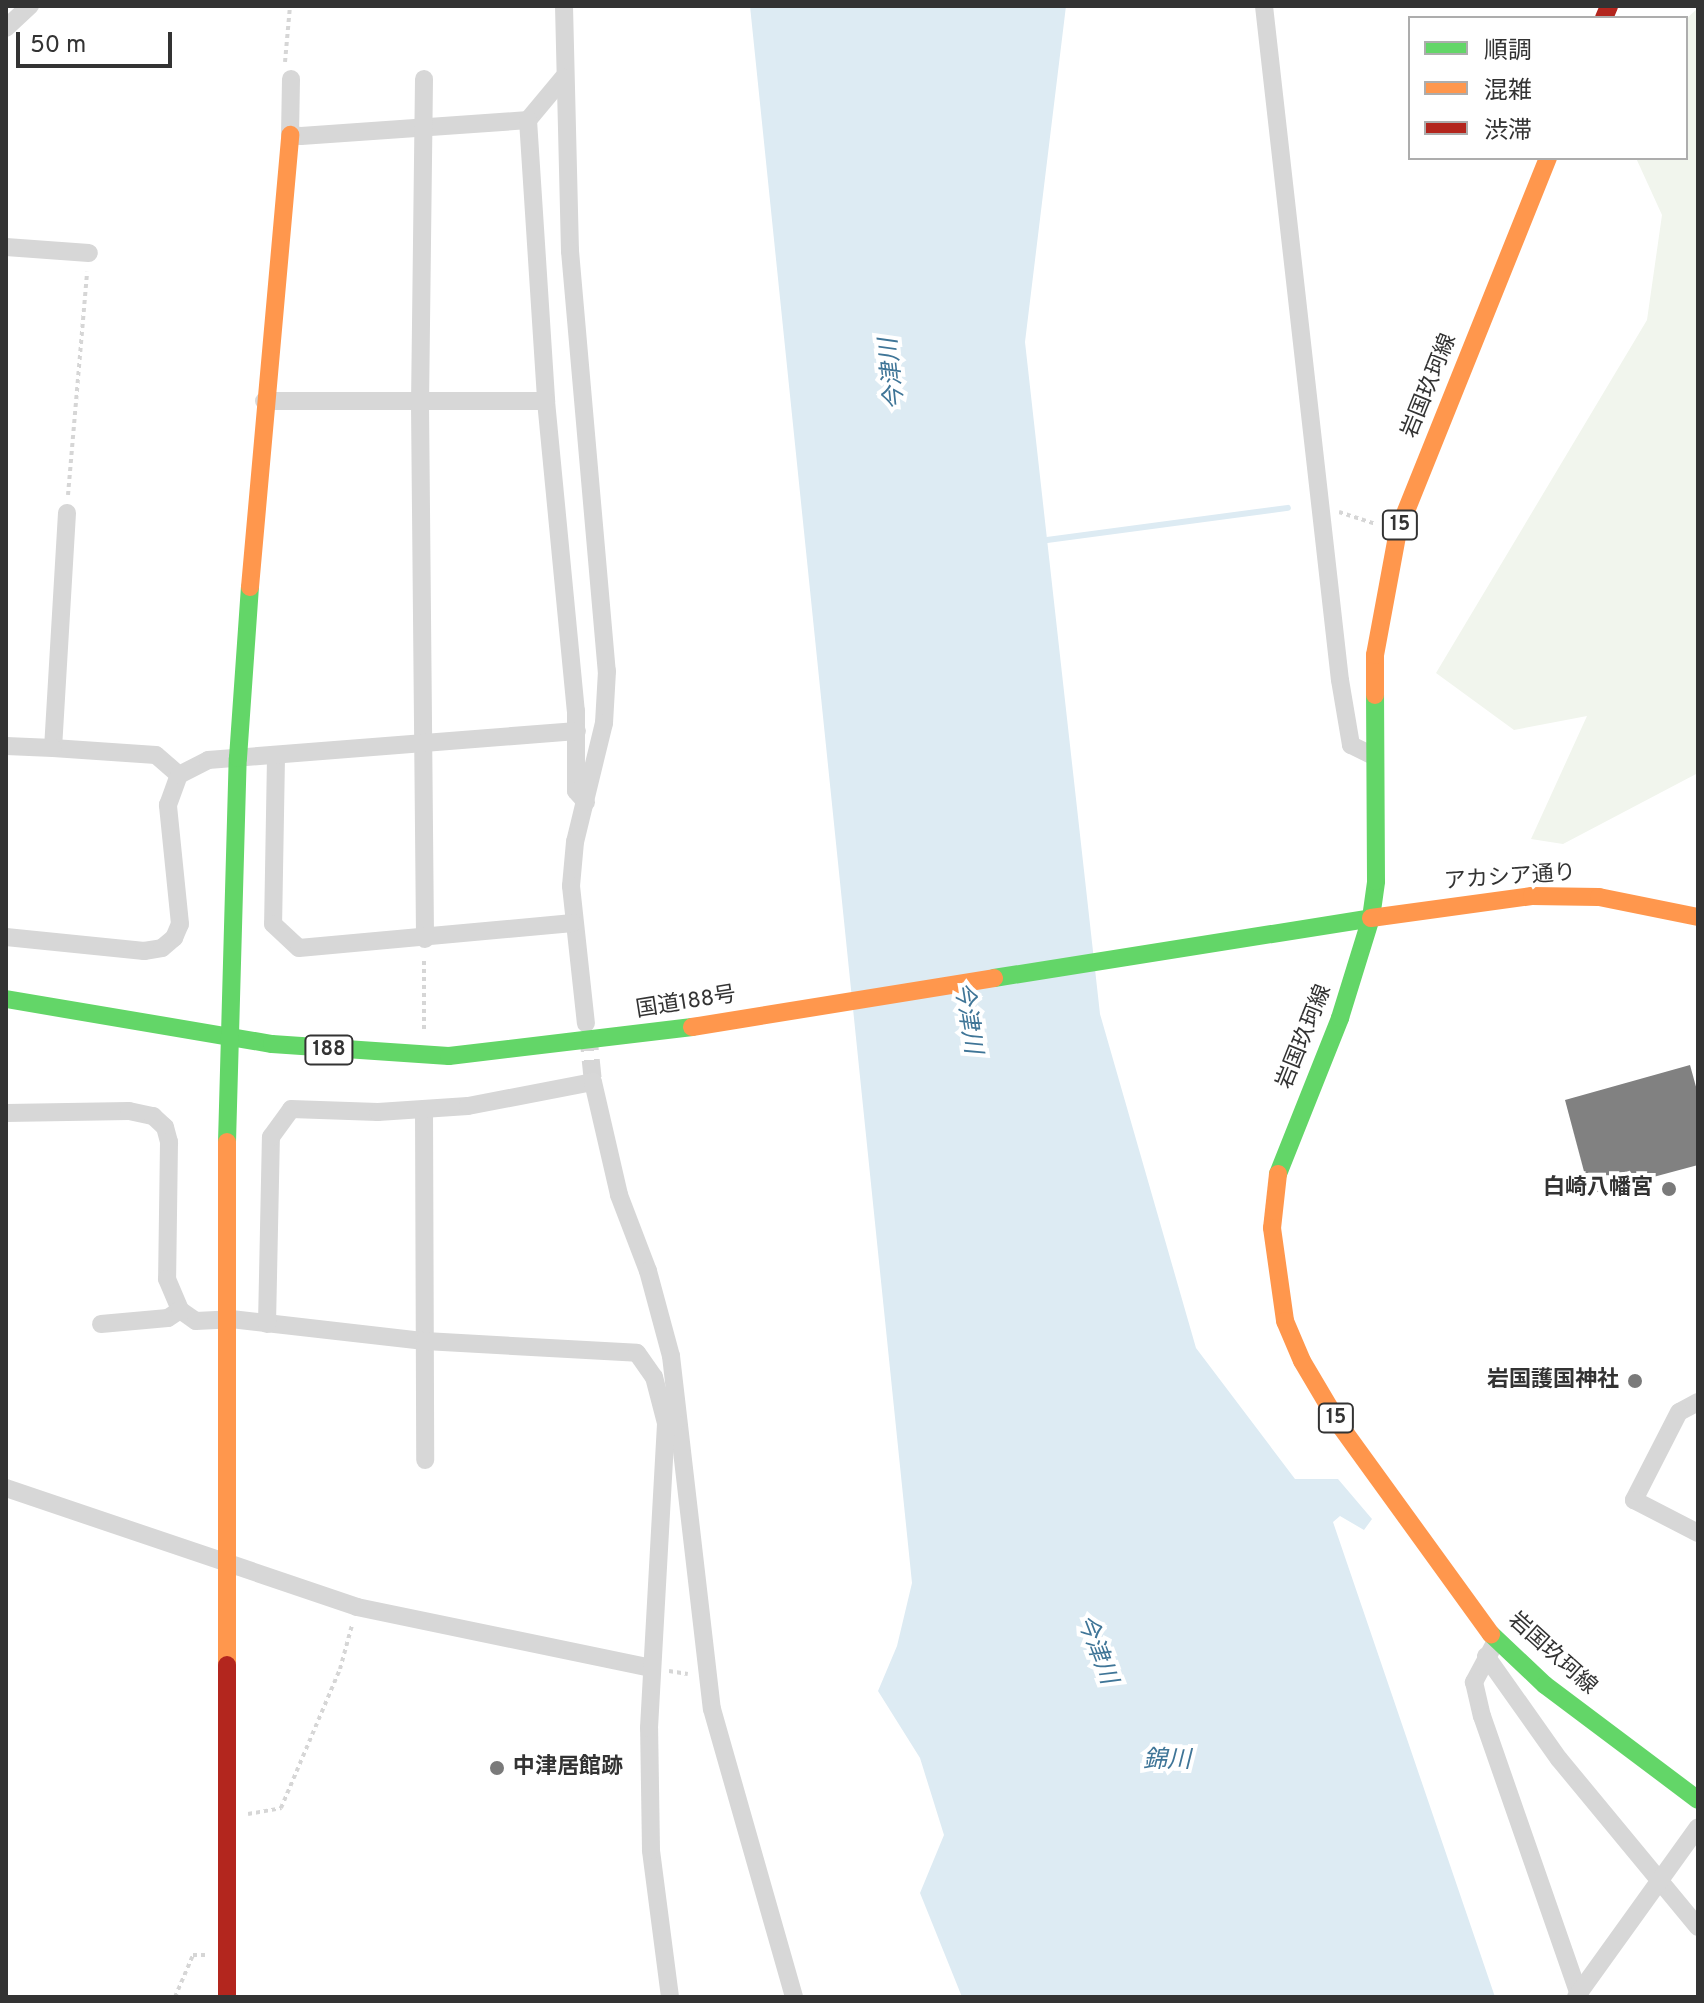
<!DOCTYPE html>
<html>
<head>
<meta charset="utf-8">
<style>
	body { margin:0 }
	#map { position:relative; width:1704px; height:2003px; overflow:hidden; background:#fff; font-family:Overpass,"Noto Sans JP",sans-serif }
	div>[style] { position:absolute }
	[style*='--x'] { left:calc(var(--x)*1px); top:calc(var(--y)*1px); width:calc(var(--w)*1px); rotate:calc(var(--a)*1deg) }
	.green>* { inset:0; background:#f1f5ed }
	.water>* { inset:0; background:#ddebf3 }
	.stream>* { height:6px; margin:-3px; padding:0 3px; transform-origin:3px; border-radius:3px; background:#ddebf3 }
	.building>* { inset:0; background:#818181 }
	.street-tunnel>* { height:18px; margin-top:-9px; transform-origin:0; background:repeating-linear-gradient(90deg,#d6d6d6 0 18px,transparent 0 27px) }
	.path>* { height:4px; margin-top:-2px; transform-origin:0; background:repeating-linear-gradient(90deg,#d6d6d6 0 4px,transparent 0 8px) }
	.street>* { height:18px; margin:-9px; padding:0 9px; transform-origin:9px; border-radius:9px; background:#d7d7d7 }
	.fast>* { height:18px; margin:-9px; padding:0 9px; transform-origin:9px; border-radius:9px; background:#63d668 }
	.slow>* { height:18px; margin:-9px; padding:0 9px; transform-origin:9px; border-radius:9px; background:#ff974d }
	.jam>* { height:18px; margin:-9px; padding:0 9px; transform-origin:9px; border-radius:9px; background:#b3261e }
	.dots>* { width:22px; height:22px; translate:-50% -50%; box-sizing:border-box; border:4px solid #fff; border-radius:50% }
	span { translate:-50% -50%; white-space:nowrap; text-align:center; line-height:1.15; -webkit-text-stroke:8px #fff; paint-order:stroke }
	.shield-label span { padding:2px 6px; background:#fff; border:2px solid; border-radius:6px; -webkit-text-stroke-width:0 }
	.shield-label { font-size:20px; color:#333; font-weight:700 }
	.street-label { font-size:22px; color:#333 }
	.poi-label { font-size:22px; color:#333; font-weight:700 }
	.right { translate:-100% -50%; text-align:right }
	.left { translate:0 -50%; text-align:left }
	.water-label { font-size:24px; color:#3f7597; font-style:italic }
	.frame { position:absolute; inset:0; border:8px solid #333; pointer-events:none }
	.legend { position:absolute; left:1408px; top:16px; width:280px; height:144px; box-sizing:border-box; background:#fff; border:2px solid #adadad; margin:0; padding:10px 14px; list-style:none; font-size:24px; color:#333 }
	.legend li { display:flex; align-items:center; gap:16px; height:40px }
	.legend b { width:40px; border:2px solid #adadad }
	.scale { position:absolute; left:16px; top:32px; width:156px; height:36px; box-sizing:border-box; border:4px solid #333; border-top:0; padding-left:10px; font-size:24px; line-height:28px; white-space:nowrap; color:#333; -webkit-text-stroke:6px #fff; paint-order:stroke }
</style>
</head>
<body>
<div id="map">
	<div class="green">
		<i style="clip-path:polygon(1698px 8px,1698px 773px,1563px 844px,1531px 839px,1587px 716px,1514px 730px,1436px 673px,1647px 320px,1662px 215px,1636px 158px,1686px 158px,1686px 19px)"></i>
	</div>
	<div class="water">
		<i style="clip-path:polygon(750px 6px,1066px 6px,1025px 342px,1100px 1014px,1196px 1348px,1295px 1479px,1338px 1479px,1372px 1519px,1364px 1530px,1340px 1516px,1333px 1522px,1495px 1997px,962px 1997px,920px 1893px,944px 1835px,920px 1758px,878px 1691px,897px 1646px,912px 1583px)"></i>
	</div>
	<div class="stream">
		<i style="--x:1047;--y:540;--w:243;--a:-7.6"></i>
	</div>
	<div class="building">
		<i style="clip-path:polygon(1690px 1065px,1698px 1094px,1698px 1165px,1590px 1194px,1565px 1100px)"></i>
	</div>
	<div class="street-tunnel">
		<i style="--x:588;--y:1033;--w:49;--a:84.2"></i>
	</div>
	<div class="path">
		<i style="--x:285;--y:62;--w:56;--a:-84.9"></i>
		<i style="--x:68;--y:495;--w:224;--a:-85.1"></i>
		<i style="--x:1339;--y:512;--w:39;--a:18"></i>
		<i style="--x:424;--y:1029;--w:72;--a:-90"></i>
		<i style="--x:669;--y:1671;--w:19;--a:9"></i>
		<i style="--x:248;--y:1814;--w:34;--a:-10"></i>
		<i style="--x:281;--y:1808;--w:151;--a:-67"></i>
		<i style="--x:340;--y:1669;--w:46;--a:-74.7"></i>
		<i style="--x:175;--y:1997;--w:46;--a:-66.8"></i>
		<i style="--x:193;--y:1955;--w:12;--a:0"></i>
	</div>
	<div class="street">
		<i style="--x:564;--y:6;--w:245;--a:88.6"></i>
		<i style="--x:570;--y:251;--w:422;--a:85"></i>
		<i style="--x:607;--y:671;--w:52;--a:93.3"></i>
		<i style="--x:604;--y:723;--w:122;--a:103.7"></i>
		<i style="--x:575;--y:842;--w:44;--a:95.2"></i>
		<i style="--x:571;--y:886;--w:138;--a:83.8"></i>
		<i style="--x:1264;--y:6;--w:678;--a:83.57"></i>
		<i style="--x:1340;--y:680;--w:66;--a:80.4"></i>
		<i style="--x:1351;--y:745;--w:25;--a:26"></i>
		<i style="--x:6;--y:28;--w:33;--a:-43"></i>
		<i style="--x:291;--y:79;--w:56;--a:91"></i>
		<i style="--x:290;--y:135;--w:11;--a:5"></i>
		<i style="--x:301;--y:136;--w:228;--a:-4"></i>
		<i style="--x:528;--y:120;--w:55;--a:-50.2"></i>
		<i style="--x:424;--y:79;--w:325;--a:90.7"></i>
		<i style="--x:420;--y:404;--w:535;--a:89.46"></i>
		<i style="--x:528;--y:120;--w:282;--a:86.3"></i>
		<i style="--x:546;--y:401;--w:311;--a:84.5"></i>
		<i style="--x:576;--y:711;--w:80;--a:90"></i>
		<i style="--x:576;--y:791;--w:15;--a:48"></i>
		<i style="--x:6;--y:247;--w:83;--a:4.1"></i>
		<i style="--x:264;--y:401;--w:282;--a:0"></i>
		<i style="--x:67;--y:513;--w:235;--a:93.4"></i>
		<i style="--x:53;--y:748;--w:103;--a:3.9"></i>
		<i style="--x:156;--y:755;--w:30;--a:41"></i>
		<i style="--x:6;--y:746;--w:47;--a:2.4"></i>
		<i style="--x:276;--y:757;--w:167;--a:91"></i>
		<i style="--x:273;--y:924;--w:35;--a:43"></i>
		<i style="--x:299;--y:948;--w:275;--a:-5.2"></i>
		<i style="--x:6;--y:937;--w:139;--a:5.8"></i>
		<i style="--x:144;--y:951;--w:18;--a:-9"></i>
		<i style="--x:162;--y:948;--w:16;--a:-40"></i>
		<i style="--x:174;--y:938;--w:15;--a:-67"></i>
		<i style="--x:180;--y:924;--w:120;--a:-95.8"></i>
		<i style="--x:168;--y:805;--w:32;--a:-70"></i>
		<i style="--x:179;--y:775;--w:33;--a:-27"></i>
		<i style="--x:208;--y:760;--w:370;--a:-4.5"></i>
		<i style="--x:424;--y:1109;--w:351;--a:89.8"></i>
		<i style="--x:6;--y:1113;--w:123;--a:-0.9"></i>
		<i style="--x:129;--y:1111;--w:25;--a:12"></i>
		<i style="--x:153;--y:1116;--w:16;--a:43"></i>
		<i style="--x:165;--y:1127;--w:16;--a:75"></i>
		<i style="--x:169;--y:1142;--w:137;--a:90.8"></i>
		<i style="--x:167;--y:1279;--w:34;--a:67"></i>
		<i style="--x:101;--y:1324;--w:67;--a:-5.1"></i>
		<i style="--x:168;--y:1318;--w:14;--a:-34"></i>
		<i style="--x:180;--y:1310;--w:19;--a:35"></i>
		<i style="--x:196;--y:1321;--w:35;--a:-3"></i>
		<i style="--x:231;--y:1319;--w:195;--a:6.5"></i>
		<i style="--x:425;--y:1341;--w:212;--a:3.2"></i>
		<i style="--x:637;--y:1353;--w:29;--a:55"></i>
		<i style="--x:654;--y:1377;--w:48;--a:75.4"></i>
		<i style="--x:267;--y:1324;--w:187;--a:-88.8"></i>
		<i style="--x:271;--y:1137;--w:34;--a:-54"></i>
		<i style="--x:291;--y:1109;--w:87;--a:2"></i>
		<i style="--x:378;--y:1112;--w:90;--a:-3.8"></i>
		<i style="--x:468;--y:1106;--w:127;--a:-10.9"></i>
		<i style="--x:593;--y:1082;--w:116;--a:77"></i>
		<i style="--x:619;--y:1195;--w:81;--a:69.1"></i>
		<i style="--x:648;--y:1271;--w:88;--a:74.9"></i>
		<i style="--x:671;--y:1356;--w:355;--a:83.4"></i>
		<i style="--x:712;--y:1709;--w:299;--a:74.1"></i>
		<i style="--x:1698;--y:1402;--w:21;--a:152"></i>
		<i style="--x:1679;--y:1412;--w:99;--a:117.1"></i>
		<i style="--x:1634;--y:1500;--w:72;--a:27.3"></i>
		<i style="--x:6;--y:1488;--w:371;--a:18.7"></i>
		<i style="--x:357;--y:1607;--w:300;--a:11.7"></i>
		<i style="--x:1496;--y:1641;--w:47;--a:118.2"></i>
		<i style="--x:1474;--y:1682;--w:35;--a:77"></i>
		<i style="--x:1482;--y:1716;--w:298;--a:70.8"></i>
		<i style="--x:1486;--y:1656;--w:126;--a:54.7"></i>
		<i style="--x:1559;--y:1759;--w:218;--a:50.4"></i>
		<i style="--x:670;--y:1997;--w:148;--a:-97.4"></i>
		<i style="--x:651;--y:1850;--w:122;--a:-90.9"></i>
		<i style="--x:649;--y:1728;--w:305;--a:-86.8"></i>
		<i style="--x:666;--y:1423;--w:9;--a:0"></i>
		<i style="--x:1576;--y:1997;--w:209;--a:-54.3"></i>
	</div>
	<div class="fast">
		<i style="--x:994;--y:978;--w:382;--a:-9"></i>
		<i style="--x:6;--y:999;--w:270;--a:9.6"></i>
		<i style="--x:272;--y:1044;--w:177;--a:3.9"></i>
		<i style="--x:449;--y:1056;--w:245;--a:-6.8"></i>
		<i style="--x:227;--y:1142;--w:384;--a:-88.4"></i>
		<i style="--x:238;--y:758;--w:171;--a:-86"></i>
		<i style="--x:1278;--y:1174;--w:168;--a:-68.3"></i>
		<i style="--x:1340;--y:1018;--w:105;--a:-72.8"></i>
		<i style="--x:1371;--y:918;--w:37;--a:-82"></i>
		<i style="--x:1376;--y:881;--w:186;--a:-90.3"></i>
		<i style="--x:1491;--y:1634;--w:74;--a:43.4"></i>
		<i style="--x:1545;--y:1685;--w:191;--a:36.9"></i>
	</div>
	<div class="slow">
		<i style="--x:250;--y:587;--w:454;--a:-84.9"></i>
		<i style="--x:1375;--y:695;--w:40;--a:-90"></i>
		<i style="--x:1375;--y:655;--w:126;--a:-79.5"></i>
		<i style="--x:1398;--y:531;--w:402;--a:-68.1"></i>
		<i style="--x:1371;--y:918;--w:162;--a:-7.8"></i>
		<i style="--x:1532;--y:896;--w:67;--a:0.9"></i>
		<i style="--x:1599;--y:897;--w:101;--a:11.4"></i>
		<i style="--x:692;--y:1027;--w:306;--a:-9.2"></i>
		<i style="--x:227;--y:1142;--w:523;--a:90"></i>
		<i style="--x:1278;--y:1174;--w:54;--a:96.3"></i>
		<i style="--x:1272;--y:1228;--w:94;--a:82"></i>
		<i style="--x:1285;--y:1321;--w:43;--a:67"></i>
		<i style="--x:1302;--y:1361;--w:77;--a:59.4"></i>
		<i style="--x:1341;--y:1427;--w:256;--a:54.1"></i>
	</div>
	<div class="jam">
		<i style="--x:1604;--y:18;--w:13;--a:-67"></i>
		<i style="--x:227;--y:1665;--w:332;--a:90"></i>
	</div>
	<div class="dots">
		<i style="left:1669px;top:1189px;background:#7a7a7a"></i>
		<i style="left:1635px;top:1381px;background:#7a7a7a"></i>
		<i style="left:497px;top:1768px;background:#7a7a7a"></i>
	</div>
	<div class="shield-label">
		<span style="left:1400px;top:525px">15</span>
		<span style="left:329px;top:1050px">188</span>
		<span style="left:1336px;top:1418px">15</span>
	</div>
	<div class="street-label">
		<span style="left:1430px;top:386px;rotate:-68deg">岩国玖珂線</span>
		<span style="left:1510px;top:878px;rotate:-4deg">アカシア通り</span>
		<span style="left:686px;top:1003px;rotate:-9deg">国道188号</span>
		<span style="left:1305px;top:1037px;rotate:-68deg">岩国玖珂線</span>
		<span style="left:1552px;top:1654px;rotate:42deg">岩国玖珂線</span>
	</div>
	<div class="poi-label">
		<span class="right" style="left:1653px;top:1189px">白崎八幡宮</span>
		<span class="right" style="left:1619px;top:1381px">岩国護国神社</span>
		<span class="left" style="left:513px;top:1768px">中津居館跡</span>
	</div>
	<div class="water-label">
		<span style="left:894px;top:374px;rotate:-96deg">今津川</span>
		<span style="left:966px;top:1018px;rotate:81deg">今津川</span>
		<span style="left:1095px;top:1650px;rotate:69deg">今津川</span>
		<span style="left:1167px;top:1762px">錦川</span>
	</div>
	<div class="frame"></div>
	<ul class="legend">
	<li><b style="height:10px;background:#63d668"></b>順調</li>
	<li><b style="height:10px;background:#ff974d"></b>混雑</li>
	<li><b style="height:10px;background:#b3261e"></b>渋滞</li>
	</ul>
	<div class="scale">50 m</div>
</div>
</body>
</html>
